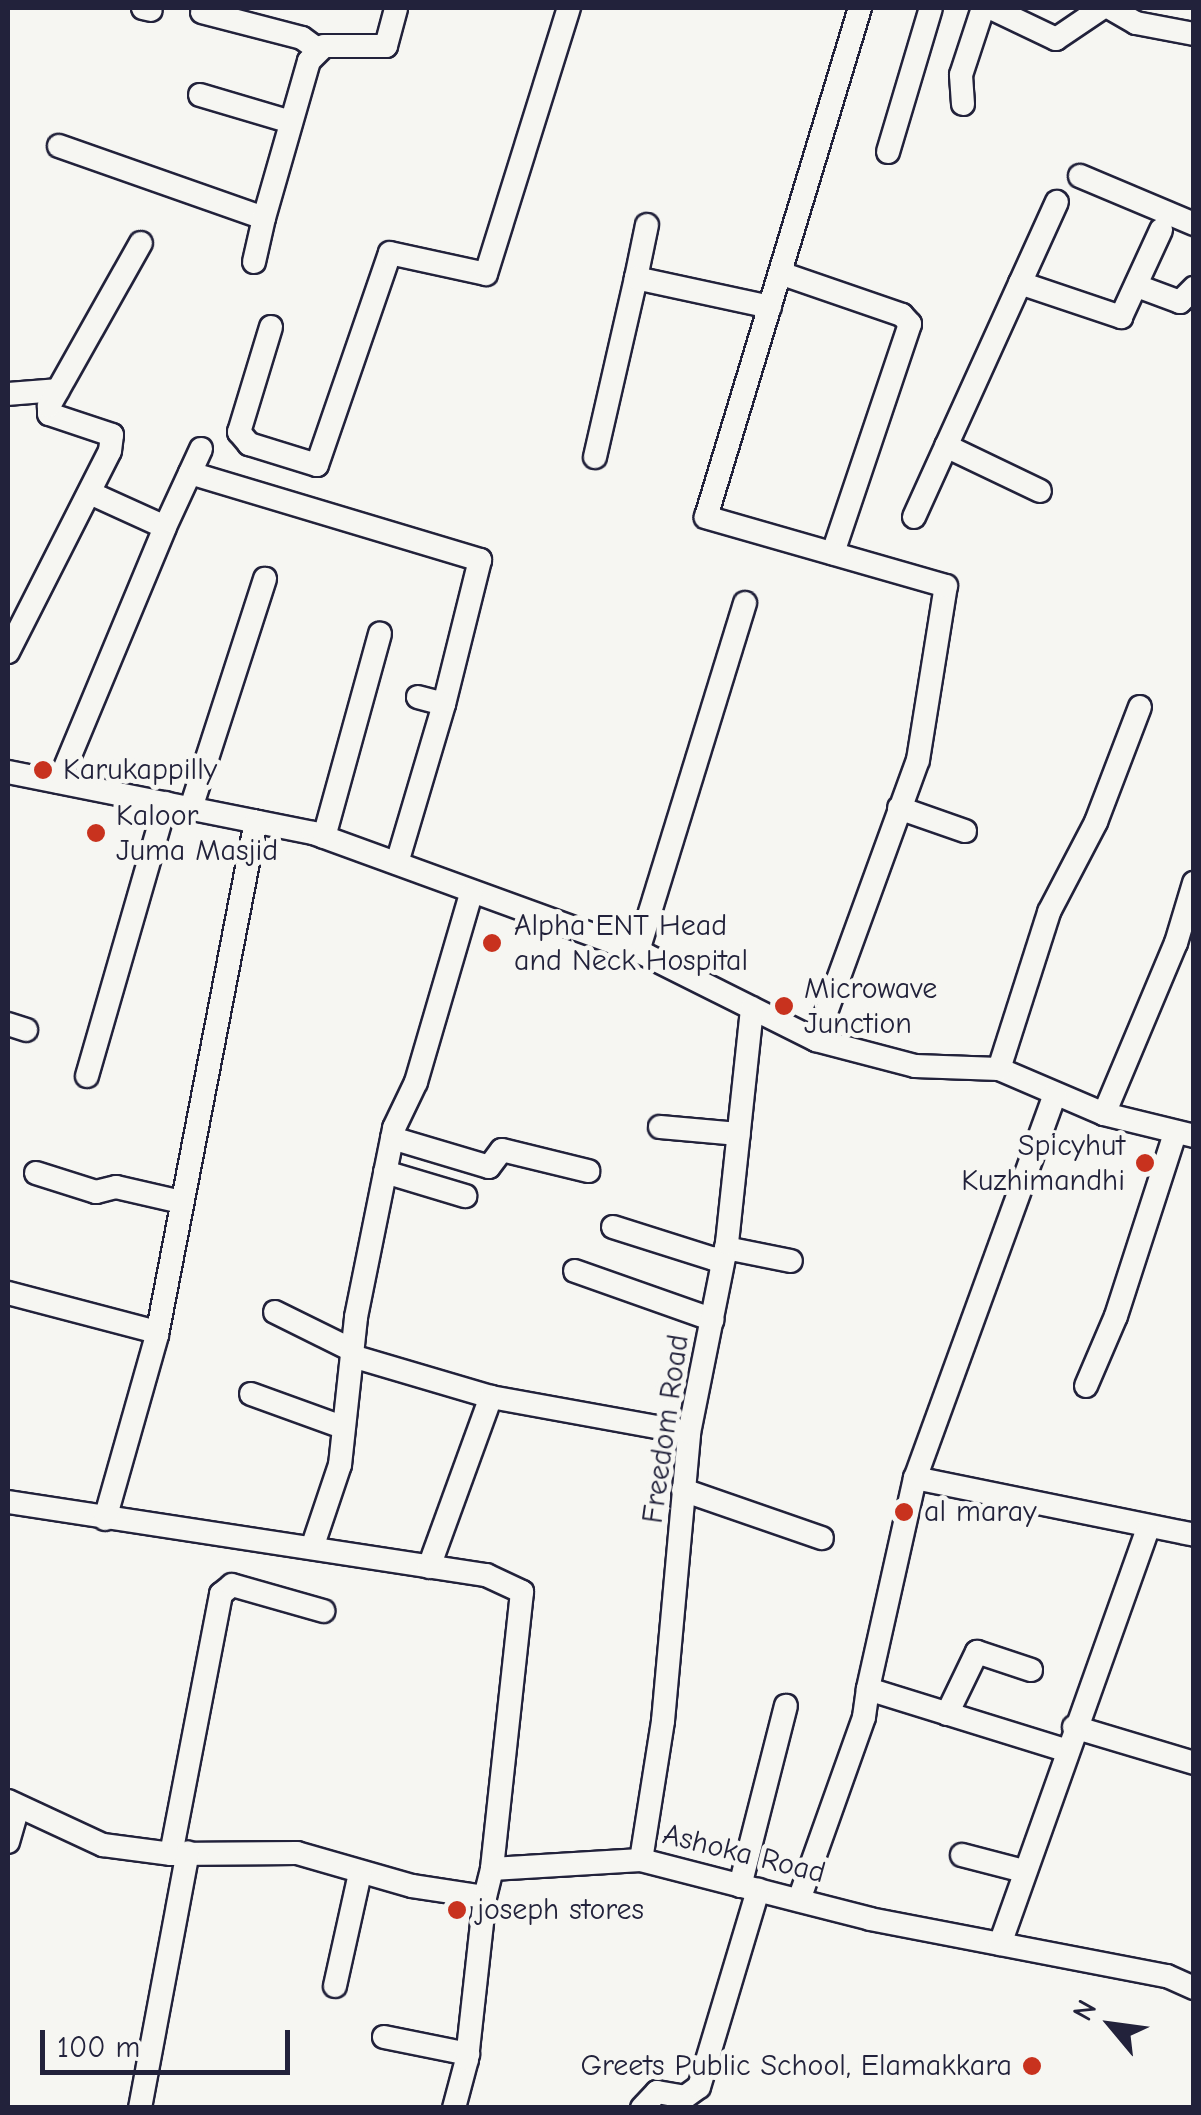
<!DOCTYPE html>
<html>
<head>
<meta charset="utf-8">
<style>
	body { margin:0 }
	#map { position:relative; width:1201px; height:2115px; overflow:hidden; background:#f6f6f2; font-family:"Comic Neue",sans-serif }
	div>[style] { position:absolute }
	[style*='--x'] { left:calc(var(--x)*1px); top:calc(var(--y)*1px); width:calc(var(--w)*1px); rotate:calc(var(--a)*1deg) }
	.roads { filter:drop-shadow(2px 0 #22223b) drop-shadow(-2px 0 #22223b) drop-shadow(0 2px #22223b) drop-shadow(0 -2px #22223b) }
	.minor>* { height:22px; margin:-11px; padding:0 11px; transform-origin:11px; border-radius:11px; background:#f6f6f2 }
	.dots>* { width:28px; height:28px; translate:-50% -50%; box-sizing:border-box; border:5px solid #f6f6f2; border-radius:50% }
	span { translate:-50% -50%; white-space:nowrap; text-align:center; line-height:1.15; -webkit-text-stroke:10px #f6f6f2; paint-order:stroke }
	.poi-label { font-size:30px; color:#22223b }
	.left { translate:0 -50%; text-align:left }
	.right { translate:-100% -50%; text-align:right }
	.street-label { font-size:30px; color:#22223b }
	.frame { position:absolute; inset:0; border:10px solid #22223b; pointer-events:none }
	.north { position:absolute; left:1061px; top:1975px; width:100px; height:100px; -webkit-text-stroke:8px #f6f6f2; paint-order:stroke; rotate:299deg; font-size:28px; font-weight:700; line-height:40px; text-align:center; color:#22223b }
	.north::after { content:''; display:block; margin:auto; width:35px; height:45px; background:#22223b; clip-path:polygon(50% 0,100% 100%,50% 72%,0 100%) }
	.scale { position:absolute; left:40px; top:2030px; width:250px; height:45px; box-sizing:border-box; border:5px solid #22223b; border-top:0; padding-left:12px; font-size:30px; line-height:35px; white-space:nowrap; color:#22223b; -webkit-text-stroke:8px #f6f6f2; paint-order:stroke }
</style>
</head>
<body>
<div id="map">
	<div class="roads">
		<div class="minor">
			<i style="--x:143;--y:8;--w:8;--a:14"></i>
			<i style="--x:991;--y:8;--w:72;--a:25.5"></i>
			<i style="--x:1056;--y:39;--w:55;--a:-34"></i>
			<i style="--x:1110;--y:8;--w:30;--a:30"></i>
			<i style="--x:1136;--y:23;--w:59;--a:10.7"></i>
			<i style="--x:202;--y:12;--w:103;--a:14.6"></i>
			<i style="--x:302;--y:38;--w:19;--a:36"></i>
			<i style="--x:200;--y:95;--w:95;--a:16.5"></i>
			<i style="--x:963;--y:104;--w:29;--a:-94"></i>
			<i style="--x:961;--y:75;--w:71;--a:-71.8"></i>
			<i style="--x:59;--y:146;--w:217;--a:19.4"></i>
			<i style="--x:264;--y:218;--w:163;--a:-74"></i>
			<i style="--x:309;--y:61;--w:21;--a:-45"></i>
			<i style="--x:324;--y:46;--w:62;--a:0"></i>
			<i style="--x:386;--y:46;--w:39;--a:-75"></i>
			<i style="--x:888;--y:152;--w:150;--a:-73.4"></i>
			<i style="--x:1080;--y:176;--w:124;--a:22.8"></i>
			<i style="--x:254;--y:262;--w:45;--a:-77.2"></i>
			<i style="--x:780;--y:273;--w:129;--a:19"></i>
			<i style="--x:902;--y:315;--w:12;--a:48"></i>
			<i style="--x:910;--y:324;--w:242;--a:108.6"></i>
			<i style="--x:636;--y:278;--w:54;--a:-78.3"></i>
			<i style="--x:1020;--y:283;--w:107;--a:18.6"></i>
			<i style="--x:1121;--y:317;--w:96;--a:-65.3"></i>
			<i style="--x:1137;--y:286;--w:46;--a:20.4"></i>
			<i style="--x:1180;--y:302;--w:20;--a:-45"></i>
			<i style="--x:271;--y:327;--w:110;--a:106.9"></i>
			<i style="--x:239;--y:432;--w:16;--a:50"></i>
			<i style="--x:249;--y:444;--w:71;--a:17.2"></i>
			<i style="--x:317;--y:465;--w:224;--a:-71"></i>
			<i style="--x:390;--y:253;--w:98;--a:12.3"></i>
			<i style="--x:486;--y:274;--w:279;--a:-72.7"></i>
			<i style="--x:8;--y:394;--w:50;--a:-4.6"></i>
			<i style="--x:946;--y:446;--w:104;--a:25.6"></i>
			<i style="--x:595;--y:457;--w:184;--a:-77.1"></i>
			<i style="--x:636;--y:278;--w:137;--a:12.2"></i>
			<i style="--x:190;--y:473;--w:303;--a:16.7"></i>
			<i style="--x:480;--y:560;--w:148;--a:104"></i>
			<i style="--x:444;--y:704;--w:27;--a:-165"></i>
			<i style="--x:90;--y:493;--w:82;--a:24.4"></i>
			<i style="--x:165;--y:527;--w:86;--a:-65.2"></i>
			<i style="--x:914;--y:517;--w:346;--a:-65.6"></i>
			<i style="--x:8;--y:652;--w:225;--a:-63.1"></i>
			<i style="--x:110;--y:451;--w:16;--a:-83"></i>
			<i style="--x:112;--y:435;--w:66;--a:-161.6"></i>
			<i style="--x:49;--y:414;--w:8;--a:-90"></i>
			<i style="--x:49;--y:406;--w:187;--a:-60.6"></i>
			<i style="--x:8;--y:772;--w:311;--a:11.3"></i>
			<i style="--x:313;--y:833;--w:346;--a:20"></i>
			<i style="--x:638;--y:951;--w:199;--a:26.6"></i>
			<i style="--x:816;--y:1040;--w:102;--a:14.7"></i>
			<i style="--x:915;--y:1066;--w:84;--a:2"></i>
			<i style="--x:999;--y:1069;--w:114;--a:23.2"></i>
			<i style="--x:1104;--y:1114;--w:93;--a:13.7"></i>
			<i style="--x:59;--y:782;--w:276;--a:-67.4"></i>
			<i style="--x:191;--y:808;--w:241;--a:-72.1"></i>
			<i style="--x:899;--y:808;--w:70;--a:19.2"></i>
			<i style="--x:324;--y:837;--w:211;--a:-74.6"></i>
			<i style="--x:397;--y:863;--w:166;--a:-73.5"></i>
			<i style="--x:638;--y:951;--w:364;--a:-72.9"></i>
			<i style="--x:8;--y:1024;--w:19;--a:18"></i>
			<i style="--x:816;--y:1040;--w:298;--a:-70"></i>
			<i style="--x:918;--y:760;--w:176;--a:-80.9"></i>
			<i style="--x:946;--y:586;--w:250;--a:-164"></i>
			<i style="--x:706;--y:517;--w:532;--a:-73.17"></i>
			<i style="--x:999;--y:1069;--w:165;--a:-72.3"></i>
			<i style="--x:1049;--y:912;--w:102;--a:-62.4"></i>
			<i style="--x:1096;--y:822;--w:123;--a:-69.1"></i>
			<i style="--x:87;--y:1076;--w:284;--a:-73.9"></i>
			<i style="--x:1055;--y:1094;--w:409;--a:110"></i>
			<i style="--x:915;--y:1478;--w:216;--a:102.6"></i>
			<i style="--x:868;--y:1689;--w:206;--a:17.2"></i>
			<i style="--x:1104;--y:1114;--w:186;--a:-67.2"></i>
			<i style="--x:1176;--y:943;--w:63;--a:-73.3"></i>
			<i style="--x:660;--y:1127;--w:79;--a:5.1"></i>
			<i style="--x:392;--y:1138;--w:101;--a:16.6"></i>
			<i style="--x:489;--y:1167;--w:21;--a:-53"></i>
			<i style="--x:502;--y:1150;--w:89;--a:13.7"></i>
			<i style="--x:385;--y:1172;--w:84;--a:16.7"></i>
			<i style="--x:36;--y:1173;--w:63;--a:17.6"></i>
			<i style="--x:96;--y:1192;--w:21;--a:-14"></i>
			<i style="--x:116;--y:1187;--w:67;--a:13"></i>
			<i style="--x:613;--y:1227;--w:106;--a:17.6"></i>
			<i style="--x:714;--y:1259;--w:11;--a:-15"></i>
			<i style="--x:726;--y:1248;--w:66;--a:11.3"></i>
			<i style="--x:575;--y:1271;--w:146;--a:19.5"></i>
			<i style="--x:8;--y:1293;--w:154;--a:14.7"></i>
			<i style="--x:275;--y:1312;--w:86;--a:26.3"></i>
			<i style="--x:352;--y:1356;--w:145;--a:16.4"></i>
			<i style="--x:491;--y:1397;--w:201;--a:10.3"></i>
			<i style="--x:1086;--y:1386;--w:76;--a:-66.8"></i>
			<i style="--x:1116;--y:1316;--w:192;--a:-72.1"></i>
			<i style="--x:251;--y:1394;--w:97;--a:19.9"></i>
			<i style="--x:915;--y:1478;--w:285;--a:11.5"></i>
			<i style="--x:683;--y:1490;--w:147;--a:19.1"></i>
			<i style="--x:8;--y:1502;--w:484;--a:8.7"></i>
			<i style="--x:486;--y:1575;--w:40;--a:25"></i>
			<i style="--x:522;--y:1592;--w:279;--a:96.2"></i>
			<i style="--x:105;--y:1519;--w:191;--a:-74.2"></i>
			<i style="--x:157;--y:1335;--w:523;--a:-79.1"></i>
			<i style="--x:312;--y:1548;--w:88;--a:-71.4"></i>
			<i style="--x:340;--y:1465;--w:149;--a:-83.8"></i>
			<i style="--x:356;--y:1317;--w:193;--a:-78.6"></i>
			<i style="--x:394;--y:1128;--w:51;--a:-64.4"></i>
			<i style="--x:416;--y:1082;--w:196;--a:-73.7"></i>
			<i style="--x:429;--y:1567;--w:181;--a:-70"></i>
			<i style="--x:947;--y:1714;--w:69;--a:-64.2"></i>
			<i style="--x:977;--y:1652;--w:57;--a:18.4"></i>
			<i style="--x:1074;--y:1727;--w:125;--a:16.7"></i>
			<i style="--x:8;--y:1801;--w:105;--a:24.9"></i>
			<i style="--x:103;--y:1845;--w:69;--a:7.5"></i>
			<i style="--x:171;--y:1854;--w:126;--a:-0.5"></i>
			<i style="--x:297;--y:1853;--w:120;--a:16"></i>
			<i style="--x:412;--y:1886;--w:74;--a:8.6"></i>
			<i style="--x:485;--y:1897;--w:29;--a:-76"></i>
			<i style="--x:492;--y:1869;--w:149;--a:-3.5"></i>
			<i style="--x:641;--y:1860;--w:236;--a:14.4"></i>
			<i style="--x:870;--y:1919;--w:302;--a:10.9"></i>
			<i style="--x:1167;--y:1976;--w:30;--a:24"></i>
			<i style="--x:8;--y:1842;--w:35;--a:-74"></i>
			<i style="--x:171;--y:1854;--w:265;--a:-79.1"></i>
			<i style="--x:221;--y:1594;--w:14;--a:-39"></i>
			<i style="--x:232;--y:1585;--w:95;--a:15.9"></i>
			<i style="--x:962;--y:1855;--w:64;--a:14.5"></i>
			<i style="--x:641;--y:1860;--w:141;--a:-81"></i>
			<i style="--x:663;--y:1721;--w:289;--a:-84.8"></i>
			<i style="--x:689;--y:1433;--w:194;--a:-78.7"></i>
			<i style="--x:727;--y:1243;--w:236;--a:-83.9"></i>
			<i style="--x:740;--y:1886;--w:186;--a:-75.7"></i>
			<i style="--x:800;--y:1897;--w:191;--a:-70.4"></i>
			<i style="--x:864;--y:1717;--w:28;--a:-82"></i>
			<i style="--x:1000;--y:1944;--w:441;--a:-70.4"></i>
			<i style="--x:335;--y:1986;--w:116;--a:-77.5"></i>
			<i style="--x:384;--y:2037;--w:86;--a:11.4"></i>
			<i style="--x:140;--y:2108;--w:260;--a:-79.4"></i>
			<i style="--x:454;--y:2108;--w:51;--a:-75.1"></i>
			<i style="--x:467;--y:2059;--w:163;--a:-83.7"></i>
			<i style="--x:642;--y:2108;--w:22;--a:-47"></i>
			<i style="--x:657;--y:2092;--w:28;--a:10"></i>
			<i style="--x:685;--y:2097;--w:17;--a:-36"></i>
			<i style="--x:699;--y:2087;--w:206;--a:-73.3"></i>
		</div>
	</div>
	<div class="dots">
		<i style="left:43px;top:770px;background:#c8321e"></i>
		<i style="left:96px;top:833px;background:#c8321e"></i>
		<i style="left:492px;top:943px;background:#c8321e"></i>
		<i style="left:784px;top:1006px;background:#c8321e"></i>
		<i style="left:1145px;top:1163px;background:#c8321e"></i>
		<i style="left:904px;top:1512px;background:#c8321e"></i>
		<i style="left:457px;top:1910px;background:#c8321e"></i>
		<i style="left:1032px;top:2066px;background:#c8321e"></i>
	</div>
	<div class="poi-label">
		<span class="left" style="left:63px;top:770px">Karukappilly</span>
		<span class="left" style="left:116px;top:833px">Kaloor<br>Juma Masjid</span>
		<span class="left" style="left:514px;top:943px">Alpha ENT Head<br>and Neck Hospital</span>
		<span class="left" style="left:804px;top:1006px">Microwave<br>Junction</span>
		<span class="right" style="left:1125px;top:1163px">Spicyhut<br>Kuzhimandhi</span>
		<span class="left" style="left:924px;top:1512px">al maray</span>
		<span class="left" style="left:477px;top:1910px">joseph stores</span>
		<span class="right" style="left:1012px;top:2066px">Greets Public School, Elamakkara</span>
	</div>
	<div class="street-label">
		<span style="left:666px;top:1429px;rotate:-82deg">Freedom Road</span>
		<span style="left:744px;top:1854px;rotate:14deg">Ashoka Road</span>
	</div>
	<div class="frame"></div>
	<div class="north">N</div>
	<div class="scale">100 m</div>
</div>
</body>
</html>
